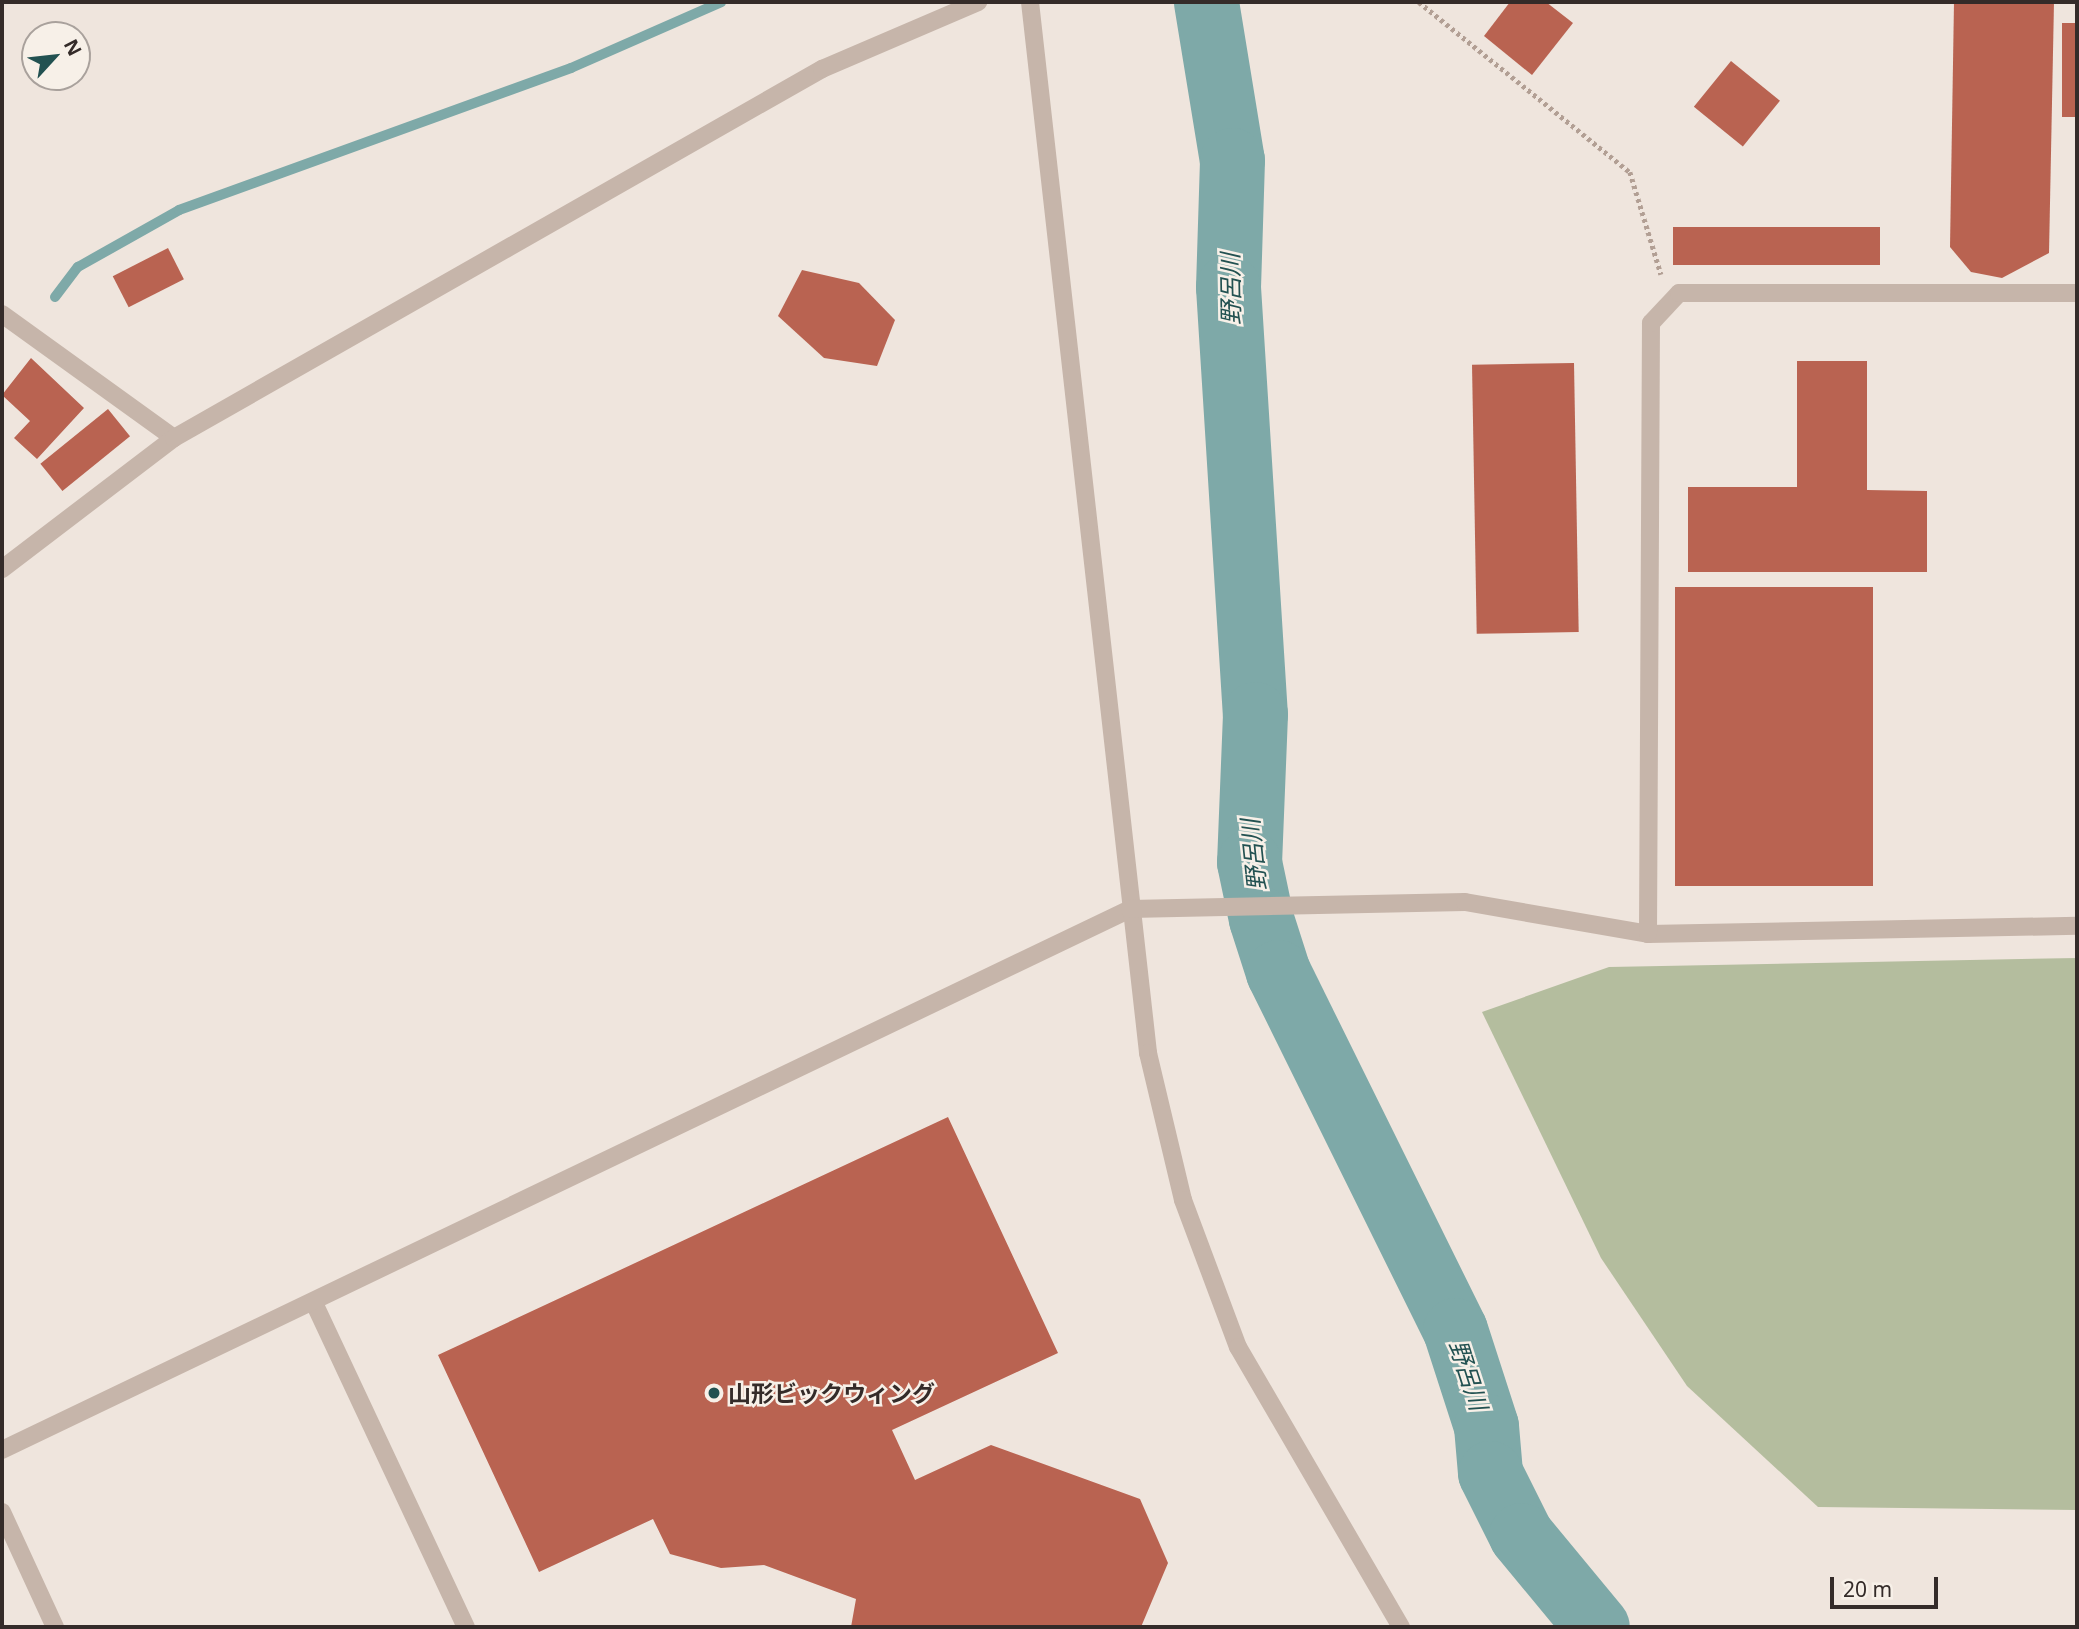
<!DOCTYPE html>
<html>
<head>
<meta charset="utf-8">
<style>
	body { margin:0 }
	#map { position:relative; width:2079px; height:1629px; overflow:hidden; background:#efe5dd; font-family:"Noto Sans","Noto Sans JP",sans-serif }
	div>[style] { position:absolute }
	[style*='--x'] { left:calc(var(--x)*1px); top:calc(var(--y)*1px); width:calc(var(--w)*1px); rotate:calc(var(--a)*1deg) }
	.green>* { inset:0; background:#b4bd9e }
	.stream>* { height:10px; margin:-5px; padding:0 5px; transform-origin:5px; border-radius:5px; background:#7ea9a8 }
	.river>* { height:65px; margin:-32.5px; padding:0 32.5px; transform-origin:32.5px; border-radius:32.5px; background:#7ea9a8 }
	.building>* { inset:0; background:#b96351; transform-origin:0 0 }
	.path>* { height:4.5px; margin-top:-2.25px; transform-origin:0; background:repeating-linear-gradient(90deg,#b29f94 0 3.5px,transparent 0 7px) }
	.service>* { height:18px; margin:-9px; padding:0 9px; transform-origin:9px; border-radius:9px; background:#c6b5aa }
	.minor>* { height:18px; margin:-9px; padding:0 9px; transform-origin:9px; border-radius:9px; background:#c6b5aa }
	.dots>* { width:19px; height:19px; translate:-50% -50%; box-sizing:border-box; border:4px solid #f7f0e8; border-radius:50% }
	span { translate:-50% -50%; white-space:nowrap; text-align:center; line-height:1.15; -webkit-text-stroke:5px #f7f0e8; paint-order:stroke }
	.poi-label { font-size:23px; color:#342b29; font-weight:700 }
	.left { translate:0 -50%; text-align:left }
	.water-label { font-size:24px; color:#225151; font-style:italic }
	.frame { position:absolute; inset:0; border:4px solid #342b29; pointer-events:none }
	.north { position:absolute; left:21px; top:21px; width:70px; height:70px; box-sizing:border-box; background:#f7f0e8; border:2px solid #a9a19c; border-radius:50%; rotate:63deg; font-size:19px; font-weight:700; line-height:28px; text-align:center; color:#342b29 }
	.north::after { content:''; display:block; margin:auto; width:24px; height:32px; background:#225151; clip-path:polygon(50% 0,100% 100%,50% 72%,0 100%) }
	.scale { position:absolute; left:1830px; top:1577px; width:108px; height:32px; box-sizing:border-box; border:4px solid #342b29; border-top:0; padding-left:9px; font-size:21px; line-height:24px; white-space:nowrap; color:#342b29; -webkit-text-stroke:5px #f7f0e8; paint-order:stroke }
</style>
</head>
<body>
<div id="map">
	<div class="green">
		<i style="clip-path:polygon(2077px 958px,2077px 1510px,1818px 1507px,1687px 1386px,1601px 1258px,1482px 1012px,1609px 967px)"></i>
	</div>
	<div class="stream">
		<i style="--x:55;--y:297;--w:38;--a:-53"></i>
		<i style="--x:78;--y:267;--w:116;--a:-29.4"></i>
		<i style="--x:179;--y:210;--w:417;--a:-19.9"></i>
		<i style="--x:571;--y:68;--w:164;--a:-23.7"></i>
	</div>
	<div class="river">
		<i style="--x:1206;--y:2;--w:160;--a:80.7"></i>
		<i style="--x:1232;--y:160;--w:127;--a:91.8"></i>
		<i style="--x:1228;--y:287;--w:428;--a:86.4"></i>
		<i style="--x:1255;--y:714;--w:148;--a:92.3"></i>
		<i style="--x:1249;--y:862;--w:58;--a:78.1"></i>
		<i style="--x:1261;--y:919;--w:56;--a:72.2"></i>
		<i style="--x:1278;--y:972;--w:399;--a:63.7"></i>
		<i style="--x:1455;--y:1330;--w:101;--a:72.1"></i>
		<i style="--x:1486;--y:1426;--w:47;--a:85.1"></i>
		<i style="--x:1490;--y:1473;--w:69;--a:63.4"></i>
		<i style="--x:1521;--y:1535;--w:119;--a:50.4"></i>
	</div>
	<div class="building">
		<i style="clip-path:polygon(1510px 2px,1546px 2px,1573px 23px,1532px 75px,1484px 36px)"></i>
		<i style="clip-path:polygon(1954px 2px,2054px 2px,2049px 253px,2002px 278px,1971px 272px,1950px 247px)"></i>
		<i style="left:2062px;top:23px;width:15px;height:94px"></i>
		<i style="left:1731px;top:61px;width:63px;height:59px;rotate:39deg"></i>
		<i style="left:1673px;top:227px;width:207px;height:38px"></i>
		<i style="left:168px;top:248px;width:35px;height:62px;rotate:63deg"></i>
		<i style="clip-path:polygon(802px 270px,859px 283px,895px 320px,877px 366px,824px 358px,778px 316px)"></i>
		<i style="clip-path:polygon(31px 358px,84px 408px,37px 459px,14px 438px,30px 421px,2px 395px)"></i>
		<i style="clip-path:polygon(1797px 361px,1867px 361px,1867px 490px,1927px 491px,1927px 572px,1688px 572px,1688px 487px,1797px 487px)"></i>
		<i style="left:1574px;top:363px;width:269px;height:102px;rotate:89deg"></i>
		<i style="left:108px;top:409px;width:35px;height:87px;rotate:51deg"></i>
		<i style="left:1675px;top:587px;width:198px;height:299px"></i>
		<i style="clip-path:polygon(948px 1117px,1058px 1353px,892px 1430px,915px 1480px,991px 1445px,1140px 1499px,1168px 1563px,1141px 1627px,851px 1627px,856px 1599px,764px 1565px,721px 1568px,670px 1554px,653px 1519px,539px 1572px,438px 1355px)"></i>
	</div>
	<div class="path">
		<i style="--x:1419;--y:2;--w:271;--a:38.9"></i>
		<i style="--x:1630;--y:172;--w:107;--a:73.1"></i>
	</div>
	<div class="service">
		<i style="--x:2;--y:314;--w:212;--a:35.8"></i>
		<i style="--x:315;--y:1305;--w:356;--a:64.9"></i>
		<i style="--x:2;--y:1450;--w:1251;--a:-25.62"></i>
	</div>
	<div class="minor">
		<i style="--x:1030;--y:2;--w:1058;--a:83.59"></i>
		<i style="--x:1148;--y:1053;--w:151;--a:76.6"></i>
		<i style="--x:1183;--y:1200;--w:157;--a:69.5"></i>
		<i style="--x:1238;--y:1347;--w:324;--a:59.8"></i>
		<i style="--x:2;--y:569;--w:216;--a:-37.3"></i>
		<i style="--x:174;--y:438;--w:746;--a:-29.66"></i>
		<i style="--x:822;--y:69;--w:170;--a:-23.2"></i>
		<i style="--x:1130;--y:909;--w:335;--a:-1.2"></i>
		<i style="--x:1465;--y:902;--w:186;--a:9.9"></i>
		<i style="--x:1648;--y:934;--w:429;--a:-1.1"></i>
		<i style="--x:1648;--y:934;--w:611;--a:-89.72"></i>
		<i style="--x:1651;--y:323;--w:41;--a:-47"></i>
		<i style="--x:1679;--y:293;--w:398;--a:0"></i>
		<i style="--x:2;--y:1512;--w:127;--a:65.3"></i>
	</div>
	<div class="dots">
		<i style="left:714px;top:1393px;background:#225151"></i>
	</div>
	<div class="poi-label">
		<span class="left" style="left:728px;top:1393px">山形ビックウィング</span>
	</div>
	<div class="water-label">
		<span style="left:1230px;top:289px;rotate:-91deg">野呂川</span>
		<span style="left:1253px;top:855px;rotate:-96deg">野呂川</span>
		<span style="left:1469px;top:1375px;rotate:72deg">野呂川</span>
	</div>
	<div class="frame"></div>
	<div class="north">N</div>
	<div class="scale">20 m</div>
</div>
</body>
</html>
